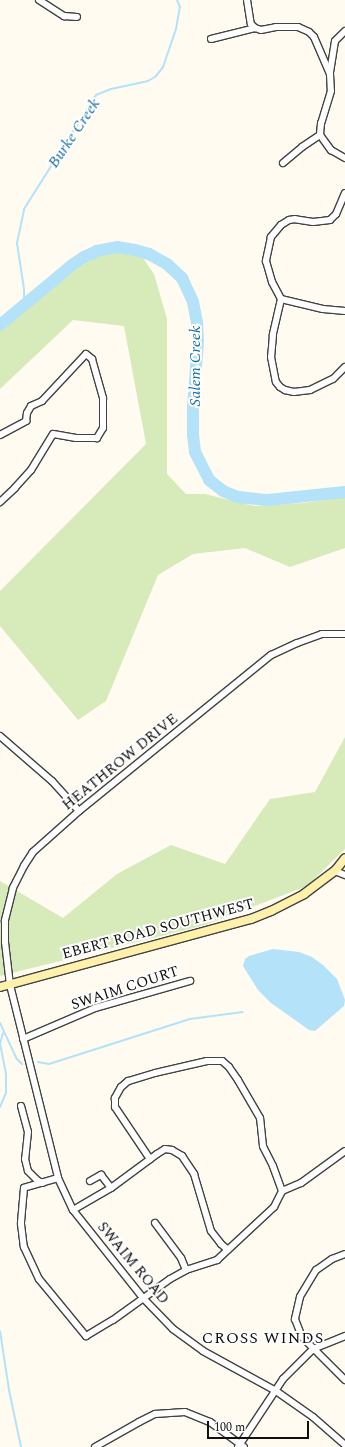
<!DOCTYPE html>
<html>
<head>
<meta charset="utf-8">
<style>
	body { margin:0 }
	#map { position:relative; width:345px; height:1447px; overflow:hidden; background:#fffbf0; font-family:Spectral,serif }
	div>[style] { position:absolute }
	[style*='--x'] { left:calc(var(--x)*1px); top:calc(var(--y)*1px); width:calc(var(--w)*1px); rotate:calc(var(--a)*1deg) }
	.green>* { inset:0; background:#d6ebb9 }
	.water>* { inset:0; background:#b4e2f8 }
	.stream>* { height:2px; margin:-1px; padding:0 1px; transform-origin:1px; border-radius:1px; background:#b4e2f8 }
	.river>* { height:12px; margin:-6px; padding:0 6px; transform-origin:6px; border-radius:6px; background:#b4e2f8 }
	.roads { filter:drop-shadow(1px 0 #424242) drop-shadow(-1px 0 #424242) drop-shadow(0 1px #424242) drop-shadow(0 -1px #424242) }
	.minor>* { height:6px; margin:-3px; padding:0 3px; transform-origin:3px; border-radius:3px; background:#fff }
	.secondary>* { height:8px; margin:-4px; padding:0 4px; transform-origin:4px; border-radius:4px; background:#fff1ab }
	span { translate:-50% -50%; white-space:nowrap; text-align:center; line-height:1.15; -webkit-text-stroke:4px #fff; paint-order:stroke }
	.street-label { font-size:15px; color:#0f0f0f }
	.water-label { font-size:16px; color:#146ea4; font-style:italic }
	.neighbourhood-label { font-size:16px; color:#0f0f0f; letter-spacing:1px }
	.scale { position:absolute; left:207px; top:1421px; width:102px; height:18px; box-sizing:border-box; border:2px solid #0f0f0f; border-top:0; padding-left:5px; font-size:12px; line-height:14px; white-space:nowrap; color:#0f0f0f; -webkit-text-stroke:3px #fff; paint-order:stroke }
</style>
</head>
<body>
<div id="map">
	<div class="green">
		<i style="clip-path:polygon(121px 251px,143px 258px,154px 274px,167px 319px,167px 474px,186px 494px,205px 494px,254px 506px,303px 503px,345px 497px,345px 548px,290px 567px,245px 548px,193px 554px,158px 575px,106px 701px,78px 720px,0 626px,0 591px,146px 444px,124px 326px,73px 320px,0 389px,0 329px,75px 270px,99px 255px)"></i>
		<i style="clip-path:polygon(345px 737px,345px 849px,307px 886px,205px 925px,0 976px,0 881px,63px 918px,117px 874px,171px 845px,225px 864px,270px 799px,315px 792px)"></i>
	</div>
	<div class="water">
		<i style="clip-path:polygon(273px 949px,299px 952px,312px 957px,323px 965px,337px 979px,345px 1000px,344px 1006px,315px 1031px,309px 1030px,271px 1003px,258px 990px,243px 966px,245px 959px,249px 956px)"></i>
	</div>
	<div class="stream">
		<i style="--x:24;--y:305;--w:16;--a:-90"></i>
		<i style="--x:24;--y:289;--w:47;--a:-98.7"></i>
		<i style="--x:17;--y:243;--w:35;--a:-78"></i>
		<i style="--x:24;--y:209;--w:135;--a:-57.7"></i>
		<i style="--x:96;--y:95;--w:16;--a:-22"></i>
		<i style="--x:111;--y:89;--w:38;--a:-12"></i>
		<i style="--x:148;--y:81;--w:8;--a:-30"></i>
		<i style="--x:155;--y:77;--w:13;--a:-51"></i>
		<i style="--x:163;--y:67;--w:40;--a:-71.1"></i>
		<i style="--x:176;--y:29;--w:22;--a:-80"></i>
		<i style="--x:180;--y:7;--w:8;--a:-113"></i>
		<i style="--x:0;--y:1023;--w:40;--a:65"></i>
		<i style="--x:17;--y:1059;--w:7;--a:45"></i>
		<i style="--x:38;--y:1062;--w:11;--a:10"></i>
		<i style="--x:49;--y:1064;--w:148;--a:-17.7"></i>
		<i style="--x:190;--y:1019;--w:53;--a:-7.5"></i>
		<i style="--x:0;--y:1107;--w:15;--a:-67"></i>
		<i style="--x:6;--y:1093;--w:19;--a:-90"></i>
		<i style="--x:6;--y:1074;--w:31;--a:-101"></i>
		<i style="--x:0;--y:1044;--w:11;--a:-75"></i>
		<i style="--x:0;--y:1331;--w:60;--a:81.3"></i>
		<i style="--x:9;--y:1390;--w:58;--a:78.1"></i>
	</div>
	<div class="river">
		<i style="--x:0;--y:325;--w:94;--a:-39.8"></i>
		<i style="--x:72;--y:265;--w:14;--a:-34"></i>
		<i style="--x:84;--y:257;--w:14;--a:-25"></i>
		<i style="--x:97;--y:251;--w:20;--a:-11"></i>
		<i style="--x:117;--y:247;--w:18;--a:9"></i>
		<i style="--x:135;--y:250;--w:15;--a:16"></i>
		<i style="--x:149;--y:254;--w:21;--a:29"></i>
		<i style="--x:167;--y:264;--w:21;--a:43"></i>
		<i style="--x:182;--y:278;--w:26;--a:65"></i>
		<i style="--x:193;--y:302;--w:20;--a:79"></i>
		<i style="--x:197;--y:322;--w:19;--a:87"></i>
		<i style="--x:198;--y:341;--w:66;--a:94.3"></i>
		<i style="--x:193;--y:407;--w:28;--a:90"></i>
		<i style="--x:193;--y:435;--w:17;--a:83"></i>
		<i style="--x:195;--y:452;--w:31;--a:63"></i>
		<i style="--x:209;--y:480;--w:18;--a:38"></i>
		<i style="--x:223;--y:491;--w:16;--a:22"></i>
		<i style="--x:238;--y:497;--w:30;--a:6"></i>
		<i style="--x:268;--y:500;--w:77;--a:-5.9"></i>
	</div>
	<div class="roads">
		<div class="minor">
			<i style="--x:39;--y:0;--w:30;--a:33"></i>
			<i style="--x:64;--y:16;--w:13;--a:4"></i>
			<i style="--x:247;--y:0;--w:24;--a:81"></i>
			<i style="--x:251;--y:24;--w:6;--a:45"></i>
			<i style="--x:345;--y:31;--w:14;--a:135"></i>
			<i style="--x:335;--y:41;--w:33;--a:99"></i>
			<i style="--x:330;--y:74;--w:17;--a:87"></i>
			<i style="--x:331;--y:91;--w:34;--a:107"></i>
			<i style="--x:321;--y:123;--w:12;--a:95"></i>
			<i style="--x:320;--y:135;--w:19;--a:54"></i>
			<i style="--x:331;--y:150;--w:16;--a:30"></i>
			<i style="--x:211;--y:39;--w:45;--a:-14"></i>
			<i style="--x:255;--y:28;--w:6;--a:18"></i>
			<i style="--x:261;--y:30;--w:15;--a:-11"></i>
			<i style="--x:276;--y:27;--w:22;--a:0"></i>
			<i style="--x:298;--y:27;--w:12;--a:24"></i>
			<i style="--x:309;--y:32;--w:7;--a:45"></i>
			<i style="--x:314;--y:37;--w:40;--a:66.6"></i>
			<i style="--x:283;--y:163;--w:25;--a:-40"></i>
			<i style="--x:302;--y:147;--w:22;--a:-34"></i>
			<i style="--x:345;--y:193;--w:23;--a:113"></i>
			<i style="--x:336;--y:214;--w:8;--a:135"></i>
			<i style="--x:330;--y:220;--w:17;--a:173"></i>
			<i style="--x:313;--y:222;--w:18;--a:-171"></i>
			<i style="--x:295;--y:219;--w:6;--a:171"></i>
			<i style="--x:289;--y:220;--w:9;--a:148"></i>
			<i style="--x:281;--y:225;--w:16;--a:130"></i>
			<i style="--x:271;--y:237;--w:25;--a:102"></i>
			<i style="--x:266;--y:261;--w:22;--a:74"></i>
			<i style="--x:272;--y:282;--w:19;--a:62"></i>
			<i style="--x:281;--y:299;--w:43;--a:13.4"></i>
			<i style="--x:323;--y:309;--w:22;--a:5"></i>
			<i style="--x:281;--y:299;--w:37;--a:103"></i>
			<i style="--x:273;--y:335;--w:22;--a:95"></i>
			<i style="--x:271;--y:357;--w:25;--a:79"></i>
			<i style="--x:276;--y:382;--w:6;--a:51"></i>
			<i style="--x:280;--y:387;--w:6;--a:31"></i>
			<i style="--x:285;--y:390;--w:9;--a:13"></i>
			<i style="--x:294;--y:392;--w:16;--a:-7"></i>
			<i style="--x:310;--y:390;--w:25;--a:-26"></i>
			<i style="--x:333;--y:379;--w:17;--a:-45"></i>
			<i style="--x:0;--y:435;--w:30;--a:-28"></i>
			<i style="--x:26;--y:421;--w:8;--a:-83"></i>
			<i style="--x:27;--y:413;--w:8;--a:-60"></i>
			<i style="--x:31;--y:406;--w:12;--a:-24"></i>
			<i style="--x:42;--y:401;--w:64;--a:-46.9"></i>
			<i style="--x:86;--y:354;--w:8;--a:40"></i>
			<i style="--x:92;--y:359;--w:41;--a:74.2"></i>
			<i style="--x:103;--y:398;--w:30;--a:90"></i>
			<i style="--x:103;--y:428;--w:12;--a:121"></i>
			<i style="--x:97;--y:438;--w:21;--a:180"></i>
			<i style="--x:76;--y:438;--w:23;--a:-170"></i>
			<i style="--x:53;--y:434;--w:42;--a:121.4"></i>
			<i style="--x:31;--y:470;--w:24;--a:132"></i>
			<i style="--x:15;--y:488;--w:21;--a:137"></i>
			<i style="--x:345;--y:634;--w:23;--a:180"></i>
			<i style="--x:322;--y:634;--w:27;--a:160"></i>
			<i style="--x:297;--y:643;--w:29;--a:155"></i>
			<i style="--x:271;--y:655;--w:247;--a:140.9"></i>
			<i style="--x:79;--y:811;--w:62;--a:138.3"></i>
			<i style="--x:33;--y:852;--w:17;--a:123"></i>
			<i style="--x:24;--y:866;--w:25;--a:117"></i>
			<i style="--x:13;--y:888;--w:34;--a:104"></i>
			<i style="--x:5;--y:921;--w:21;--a:90"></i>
			<i style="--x:5;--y:942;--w:43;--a:83.4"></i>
			<i style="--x:10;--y:985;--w:199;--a:76"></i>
			<i style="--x:58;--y:1178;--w:35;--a:65"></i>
			<i style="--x:73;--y:1210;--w:112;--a:51.5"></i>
			<i style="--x:143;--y:1298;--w:43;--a:45.9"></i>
			<i style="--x:173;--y:1329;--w:37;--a:36"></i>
			<i style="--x:203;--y:1351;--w:83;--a:28.7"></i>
			<i style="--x:276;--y:1391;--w:45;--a:35.1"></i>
			<i style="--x:313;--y:1417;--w:43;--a:41.2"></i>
			<i style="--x:0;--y:736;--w:69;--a:40.9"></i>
			<i style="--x:52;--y:781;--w:40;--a:48"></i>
			<i style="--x:335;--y:871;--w:11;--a:22"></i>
			<i style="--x:23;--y:1039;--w:78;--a:-23.3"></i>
			<i style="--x:95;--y:1008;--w:99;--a:-15.9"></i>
			<i style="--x:21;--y:1106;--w:27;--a:75"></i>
			<i style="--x:28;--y:1132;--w:27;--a:96"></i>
			<i style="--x:25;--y:1159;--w:12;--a:76"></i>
			<i style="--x:28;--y:1171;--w:14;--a:45"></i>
			<i style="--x:38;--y:1181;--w:5;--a:22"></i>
			<i style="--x:58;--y:1178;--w:35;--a:164"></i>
			<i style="--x:24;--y:1188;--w:36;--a:95"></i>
			<i style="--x:21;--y:1224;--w:23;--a:83"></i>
			<i style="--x:24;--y:1247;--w:35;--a:65"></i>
			<i style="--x:39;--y:1279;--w:74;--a:50.5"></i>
			<i style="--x:86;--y:1336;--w:31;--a:-31"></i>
			<i style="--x:113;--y:1320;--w:70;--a:-35.7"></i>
			<i style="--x:170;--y:1279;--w:18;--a:-29"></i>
			<i style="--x:186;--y:1270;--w:33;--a:-18"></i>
			<i style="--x:217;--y:1260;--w:78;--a:-42.9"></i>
			<i style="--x:274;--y:1207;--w:18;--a:-63"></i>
			<i style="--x:282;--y:1191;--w:27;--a:-110"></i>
			<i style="--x:273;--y:1166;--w:22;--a:-117"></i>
			<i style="--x:263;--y:1146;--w:28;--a:-96"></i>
			<i style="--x:260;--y:1118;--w:44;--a:-120.1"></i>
			<i style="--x:238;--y:1080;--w:16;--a:-125"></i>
			<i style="--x:229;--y:1067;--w:9;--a:-139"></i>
			<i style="--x:222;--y:1061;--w:15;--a:180"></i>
			<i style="--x:207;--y:1061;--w:53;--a:167"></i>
			<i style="--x:155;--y:1073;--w:28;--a:163"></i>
			<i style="--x:128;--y:1081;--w:9;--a:139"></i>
			<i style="--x:121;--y:1087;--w:13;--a:119"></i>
			<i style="--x:115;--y:1098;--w:9;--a:90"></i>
			<i style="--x:115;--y:1107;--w:63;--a:56.1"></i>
			<i style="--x:90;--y:1181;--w:13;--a:-29"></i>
			<i style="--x:101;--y:1175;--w:16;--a:52"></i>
			<i style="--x:282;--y:1191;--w:21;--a:-23"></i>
			<i style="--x:301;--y:1183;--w:54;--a:-36"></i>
			<i style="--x:73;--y:1210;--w:44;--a:-30.1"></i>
			<i style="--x:111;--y:1188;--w:57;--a:-36.5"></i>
			<i style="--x:157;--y:1154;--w:9;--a:-32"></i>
			<i style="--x:165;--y:1149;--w:7;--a:8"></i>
			<i style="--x:172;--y:1150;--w:12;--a:31"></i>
			<i style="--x:182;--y:1156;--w:22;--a:56"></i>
			<i style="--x:194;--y:1174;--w:59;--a:73.4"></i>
			<i style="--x:211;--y:1231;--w:16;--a:52"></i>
			<i style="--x:221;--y:1244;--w:8;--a:40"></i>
			<i style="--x:155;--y:1223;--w:44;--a:53.4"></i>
			<i style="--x:181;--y:1258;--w:13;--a:67"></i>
			<i style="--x:345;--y:1254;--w:14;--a:159"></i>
			<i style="--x:332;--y:1259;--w:19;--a:145"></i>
			<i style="--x:316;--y:1270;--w:31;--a:121"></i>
			<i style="--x:300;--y:1297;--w:23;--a:103"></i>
			<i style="--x:295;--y:1319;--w:19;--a:69"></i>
			<i style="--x:302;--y:1337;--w:61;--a:45"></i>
			<i style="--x:95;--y:1447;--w:51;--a:-29.6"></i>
			<i style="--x:139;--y:1422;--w:18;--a:-27"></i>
			<i style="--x:155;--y:1414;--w:30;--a:-4"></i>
			<i style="--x:185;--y:1412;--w:27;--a:22"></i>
			<i style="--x:210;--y:1422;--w:42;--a:36.3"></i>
			<i style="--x:238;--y:1447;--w:82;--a:-56.5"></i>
			<i style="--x:283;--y:1379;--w:42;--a:-45"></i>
			<i style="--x:313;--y:1349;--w:35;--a:-22"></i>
		</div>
		<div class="secondary">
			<i style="--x:0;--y:987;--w:260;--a:-15.2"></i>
			<i style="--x:251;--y:919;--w:22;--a:-22"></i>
			<i style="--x:271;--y:911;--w:37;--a:-27"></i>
			<i style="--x:304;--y:894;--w:39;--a:-37"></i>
			<i style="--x:335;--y:871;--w:16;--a:-52"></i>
		</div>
	</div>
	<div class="street-label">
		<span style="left:120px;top:762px;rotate:-39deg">HEATHROW DRIVE</span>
		<span style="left:158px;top:929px;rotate:-15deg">EBERT ROAD SOUTHWEST</span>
		<span style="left:125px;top:988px;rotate:-18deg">SWAIM COURT</span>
		<span style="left:133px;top:1263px;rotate:50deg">SWAIM ROAD</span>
	</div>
	<div class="water-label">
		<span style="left:74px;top:133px;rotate:-56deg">Burke Creek</span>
		<span style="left:195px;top:366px;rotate:-90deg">Salem Creek</span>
	</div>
	<div class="neighbourhood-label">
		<span style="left:263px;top:1338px">CROSS WINDS</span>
	</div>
	<div class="scale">100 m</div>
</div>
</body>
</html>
